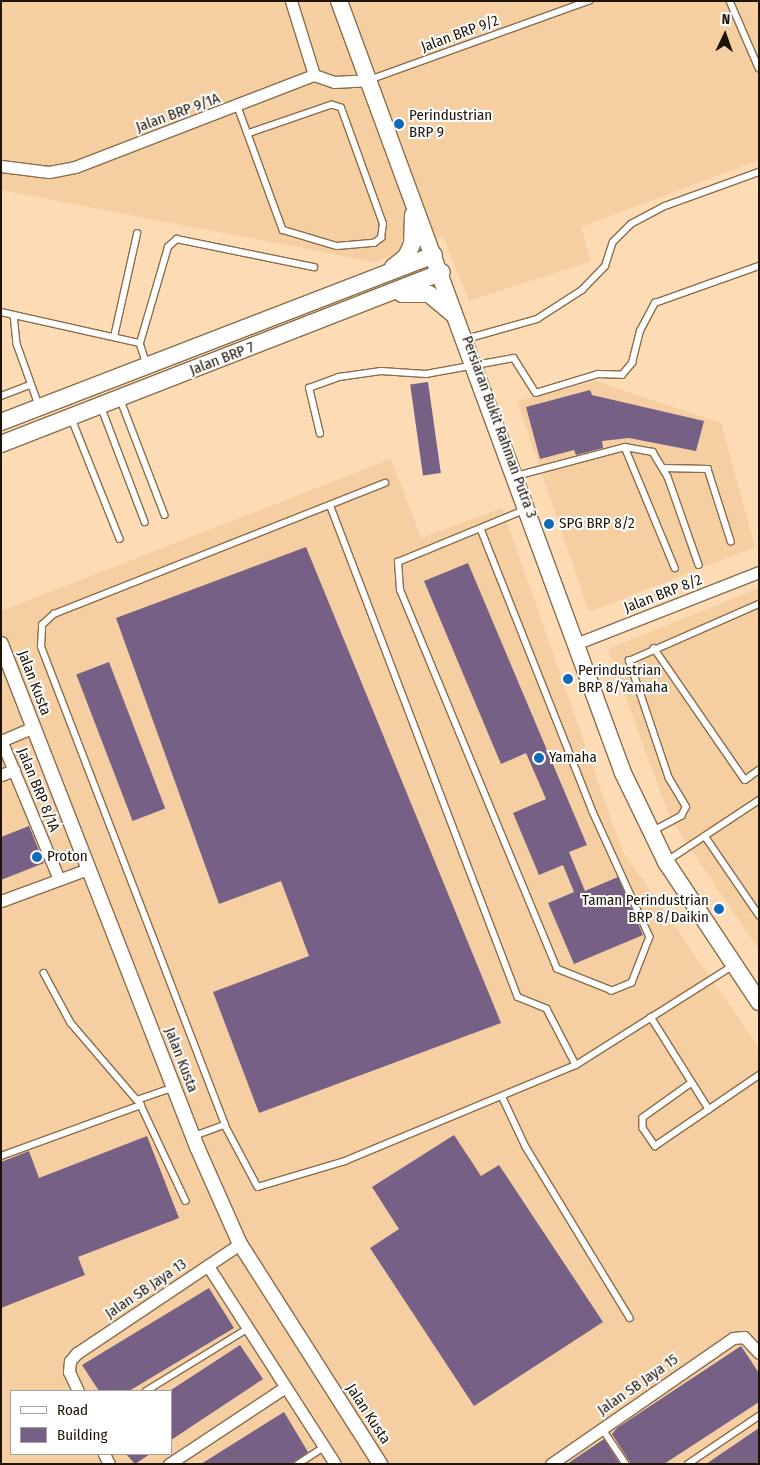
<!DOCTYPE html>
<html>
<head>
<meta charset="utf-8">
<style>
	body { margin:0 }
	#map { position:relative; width:760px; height:1465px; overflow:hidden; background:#fcdbb5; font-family:"Fira Sans Condensed",sans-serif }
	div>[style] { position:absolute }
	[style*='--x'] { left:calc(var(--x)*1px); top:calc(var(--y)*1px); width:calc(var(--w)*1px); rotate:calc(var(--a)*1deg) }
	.built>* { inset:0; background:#f5cfa2 }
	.building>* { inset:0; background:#766085; transform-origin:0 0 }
	.roads { filter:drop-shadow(1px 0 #8a6d4a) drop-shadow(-1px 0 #8a6d4a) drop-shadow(0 1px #8a6d4a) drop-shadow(0 -1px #8a6d4a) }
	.service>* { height:5.5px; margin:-2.75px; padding:0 2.75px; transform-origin:2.75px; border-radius:2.75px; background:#fff }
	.minor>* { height:11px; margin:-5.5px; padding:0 5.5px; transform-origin:5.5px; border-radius:5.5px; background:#fff }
	.tertiary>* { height:14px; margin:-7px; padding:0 7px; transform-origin:7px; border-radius:7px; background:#fff }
	.secondary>* { height:16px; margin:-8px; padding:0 8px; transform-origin:8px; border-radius:8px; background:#fff }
	.dots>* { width:14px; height:14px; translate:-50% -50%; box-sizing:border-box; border:2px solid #fff; border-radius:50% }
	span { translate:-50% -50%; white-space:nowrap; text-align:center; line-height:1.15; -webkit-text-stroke:4px #fff; paint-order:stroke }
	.street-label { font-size:15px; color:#1e1305 }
	.poi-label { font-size:15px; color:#1e1305 }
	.left { translate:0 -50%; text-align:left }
	.right { translate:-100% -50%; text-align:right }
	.frame { position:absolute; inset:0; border:2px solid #1e1305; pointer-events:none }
	.legend { position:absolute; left:10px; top:1390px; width:162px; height:65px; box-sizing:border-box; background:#fff; border:1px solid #a5a19b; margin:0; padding:6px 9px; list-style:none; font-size:15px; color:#1e1305 }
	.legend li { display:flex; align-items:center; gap:10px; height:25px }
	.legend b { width:25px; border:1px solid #a5a19b }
	.north { position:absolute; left:700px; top:10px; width:50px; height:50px; -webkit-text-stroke:4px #fff; paint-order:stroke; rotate:3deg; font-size:14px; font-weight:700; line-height:20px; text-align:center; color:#1e1305 }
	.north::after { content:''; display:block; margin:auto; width:18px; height:22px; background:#1e1305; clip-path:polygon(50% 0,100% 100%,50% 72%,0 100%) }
</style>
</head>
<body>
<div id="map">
	<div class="built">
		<i style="clip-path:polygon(1px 1px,759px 1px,759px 160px,581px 227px,591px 261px,469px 301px,443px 236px,374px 262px,1px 190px)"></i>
		<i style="clip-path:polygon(596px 381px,721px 423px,755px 547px,589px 612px,517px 401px)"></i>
		<i style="clip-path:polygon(evenodd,391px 459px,421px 538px,502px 508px,622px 850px,759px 1048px,759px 1464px,1px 1464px,1px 611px,391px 459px,11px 1391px,171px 1391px,171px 1454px,11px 1454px,11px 1391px)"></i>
		<i style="clip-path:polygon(759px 588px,759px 950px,670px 818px,608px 649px)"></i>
	</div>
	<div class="building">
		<i style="left:428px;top:382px;width:92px;height:18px;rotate:82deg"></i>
		<i style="clip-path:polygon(590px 390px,592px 395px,704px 421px,696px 451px,629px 438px,602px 441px,603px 448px,576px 455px,574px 450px,540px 459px,526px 407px)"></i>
		<i style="clip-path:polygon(306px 547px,501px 1023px,259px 1113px,213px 992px,309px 956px,281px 881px,219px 904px,116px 618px)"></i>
		<i style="clip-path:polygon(468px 563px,587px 845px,569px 852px,585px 891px,618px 877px,643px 935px,574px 964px,548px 903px,574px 892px,563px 865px,539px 875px,513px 813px,546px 799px,526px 753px,501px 764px,424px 581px)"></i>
		<i style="left:109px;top:662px;width:157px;height:35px;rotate:69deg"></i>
		<i style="clip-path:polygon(29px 826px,44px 863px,1px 880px,1px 837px)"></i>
		<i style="clip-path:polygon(454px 1135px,481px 1176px,499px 1165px,603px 1322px,474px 1406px,370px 1248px,399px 1229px,372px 1187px)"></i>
		<i style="clip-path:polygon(147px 1136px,179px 1218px,78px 1257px,85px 1275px,1px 1308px,1px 1162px,29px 1151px,39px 1178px)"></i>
		<i style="clip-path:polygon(209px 1288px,234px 1328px,129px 1391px,99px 1391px,82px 1365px)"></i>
		<i style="clip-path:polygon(240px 1345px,263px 1379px,171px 1440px,171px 1390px)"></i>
		<i style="clip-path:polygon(741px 1346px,759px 1373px,759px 1402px,664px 1464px,631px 1464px,612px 1434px,617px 1428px)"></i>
		<i style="clip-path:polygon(284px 1412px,308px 1452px,293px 1464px,201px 1464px)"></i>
		<i style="clip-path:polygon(759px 1428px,759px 1464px,706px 1464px)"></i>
		<i style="clip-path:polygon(604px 1439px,620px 1464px,567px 1464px)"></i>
		<i style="clip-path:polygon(126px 1454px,150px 1454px,135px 1464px)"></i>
	</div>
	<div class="roads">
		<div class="service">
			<i style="--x:730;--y:1;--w:73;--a:66.6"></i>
			<i style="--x:369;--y:80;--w:234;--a:-19.8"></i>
			<i style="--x:238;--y:107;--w:131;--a:69.9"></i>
			<i style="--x:283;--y:230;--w:56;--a:16.5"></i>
			<i style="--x:337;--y:246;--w:37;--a:-5"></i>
			<i style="--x:374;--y:243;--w:9;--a:-36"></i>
			<i style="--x:381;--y:238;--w:14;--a:-82"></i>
			<i style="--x:383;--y:224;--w:123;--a:-109.9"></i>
			<i style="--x:341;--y:108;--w:9;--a:-162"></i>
			<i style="--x:332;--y:105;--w:89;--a:161"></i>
			<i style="--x:1;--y:312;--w:142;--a:12.6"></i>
			<i style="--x:140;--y:343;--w:22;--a:72"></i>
			<i style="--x:14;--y:315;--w:29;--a:84"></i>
			<i style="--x:17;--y:344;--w:65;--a:70.2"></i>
			<i style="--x:114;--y:337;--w:106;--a:-77.4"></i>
			<i style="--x:466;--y:339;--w:74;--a:-15.7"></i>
			<i style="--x:537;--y:319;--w:54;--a:-32.8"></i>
			<i style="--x:582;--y:290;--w:33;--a:-46"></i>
			<i style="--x:605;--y:266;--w:25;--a:-72"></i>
			<i style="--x:613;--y:242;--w:25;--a:-45"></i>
			<i style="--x:631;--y:224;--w:38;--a:-28"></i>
			<i style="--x:665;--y:206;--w:100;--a:-19.9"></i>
			<i style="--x:140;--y:343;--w:100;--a:-73.7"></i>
			<i style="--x:168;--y:247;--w:12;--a:-42"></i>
			<i style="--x:177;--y:239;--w:140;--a:11.6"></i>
			<i style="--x:1;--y:396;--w:31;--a:-21"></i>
			<i style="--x:120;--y:398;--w:125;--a:69"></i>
			<i style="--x:101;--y:406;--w:124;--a:69.2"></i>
			<i style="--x:72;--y:419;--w:129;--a:68.2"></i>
			<i style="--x:320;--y:434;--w:47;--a:-103.4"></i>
			<i style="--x:309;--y:388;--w:32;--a:-20"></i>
			<i style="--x:339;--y:377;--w:42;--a:-8.1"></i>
			<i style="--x:381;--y:371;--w:45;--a:3.8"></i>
			<i style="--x:426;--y:374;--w:89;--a:-10.3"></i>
			<i style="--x:514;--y:358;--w:41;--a:57.8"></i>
			<i style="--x:536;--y:393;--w:65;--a:-17"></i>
			<i style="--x:598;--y:374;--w:24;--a:2"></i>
			<i style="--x:622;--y:375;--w:16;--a:-50"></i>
			<i style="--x:632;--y:363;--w:33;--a:-76"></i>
			<i style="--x:640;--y:331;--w:32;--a:-62"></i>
			<i style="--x:655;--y:303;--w:110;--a:-19.6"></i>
			<i style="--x:625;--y:447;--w:131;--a:67.5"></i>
			<i style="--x:663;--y:468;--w:45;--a:1.3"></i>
			<i style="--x:708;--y:469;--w:76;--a:72.3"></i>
			<i style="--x:516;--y:476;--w:113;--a:-14.9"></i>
			<i style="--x:625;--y:447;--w:28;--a:10"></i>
			<i style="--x:653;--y:452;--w:29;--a:59"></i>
			<i style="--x:668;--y:477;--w:93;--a:70.6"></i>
			<i style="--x:331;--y:507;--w:524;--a:69.11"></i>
			<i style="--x:518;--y:997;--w:31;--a:22"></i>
			<i style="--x:547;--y:1009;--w:63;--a:62.6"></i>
			<i style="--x:481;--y:529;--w:304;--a:68.4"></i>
			<i style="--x:593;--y:812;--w:137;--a:65.5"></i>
			<i style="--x:650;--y:937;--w:49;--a:111.4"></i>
			<i style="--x:632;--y:983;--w:22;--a:158"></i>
			<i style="--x:612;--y:991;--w:59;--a:-158.2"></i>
			<i style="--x:557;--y:969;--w:410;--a:-112.5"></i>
			<i style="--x:400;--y:590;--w:28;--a:-94"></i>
			<i style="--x:398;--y:562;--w:136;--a:-22.4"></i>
			<i style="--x:654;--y:648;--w:160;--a:55.4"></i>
			<i style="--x:745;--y:780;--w:17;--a:-36"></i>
			<i style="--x:653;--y:831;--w:32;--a:-28"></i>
			<i style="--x:681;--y:816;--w:10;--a:-61"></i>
			<i style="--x:686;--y:807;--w:33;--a:-121"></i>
			<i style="--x:669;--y:779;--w:125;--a:-108.7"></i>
			<i style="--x:629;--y:661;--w:142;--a:-23.7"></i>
			<i style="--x:705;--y:836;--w:96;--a:55.6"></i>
			<i style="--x:667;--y:861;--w:110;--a:-33.5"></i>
			<i style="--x:44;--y:973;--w:57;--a:61.6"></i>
			<i style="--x:71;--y:1023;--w:101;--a:49.4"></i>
			<i style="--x:137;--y:1100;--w:39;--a:-19"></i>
			<i style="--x:651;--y:1017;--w:109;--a:57.8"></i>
			<i style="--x:692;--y:1083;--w:60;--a:144.5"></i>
			<i style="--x:643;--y:1118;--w:10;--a:90"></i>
			<i style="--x:643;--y:1128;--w:22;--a:56"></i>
			<i style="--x:655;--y:1146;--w:126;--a:-34.3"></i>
			<i style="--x:502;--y:1096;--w:56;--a:64.8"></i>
			<i style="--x:526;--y:1147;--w:200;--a:58.7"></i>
			<i style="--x:140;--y:1103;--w:108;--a:64.9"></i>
			<i style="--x:225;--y:1125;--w:512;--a:-111.05"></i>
			<i style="--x:41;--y:647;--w:22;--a:-87"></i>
			<i style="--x:42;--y:625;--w:16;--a:-43"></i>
			<i style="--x:54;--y:614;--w:356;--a:-21.6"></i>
			<i style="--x:194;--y:1136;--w:33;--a:-20"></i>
			<i style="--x:225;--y:1125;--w:70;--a:62"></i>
			<i style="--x:258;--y:1187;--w:91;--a:-16.6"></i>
			<i style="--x:345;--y:1161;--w:250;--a:-22.6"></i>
			<i style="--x:576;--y:1065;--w:187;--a:-32.3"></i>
			<i style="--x:1;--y:1156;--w:149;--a:-20"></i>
			<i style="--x:146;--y:1391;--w:119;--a:-31.5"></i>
			<i style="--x:602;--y:1428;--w:43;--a:56.3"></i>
			<i style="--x:298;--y:1464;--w:31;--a:-33"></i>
			<i style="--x:688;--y:1464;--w:86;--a:-34.1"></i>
		</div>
		<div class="minor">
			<i style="--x:291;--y:1;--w:77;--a:72.7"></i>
			<i style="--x:314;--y:75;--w:21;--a:19"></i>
			<i style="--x:334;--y:82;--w:33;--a:-3"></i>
			<i style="--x:1;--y:166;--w:48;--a:7.1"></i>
			<i style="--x:49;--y:172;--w:26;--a:-11"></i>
			<i style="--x:75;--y:167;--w:256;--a:-21.1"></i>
			<i style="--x:578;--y:643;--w:194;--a:-21.4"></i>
			<i style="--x:1;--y:740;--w:151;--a:67.4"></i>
			<i style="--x:1;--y:741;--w:36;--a:-23"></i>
			<i style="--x:1;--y:775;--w:14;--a:-21"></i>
			<i style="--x:1;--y:901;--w:93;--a:-20.2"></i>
			<i style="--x:208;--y:1266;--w:235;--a:57.3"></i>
			<i style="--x:78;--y:1391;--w:21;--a:-115"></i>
			<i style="--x:69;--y:1372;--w:11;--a:-85"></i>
			<i style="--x:70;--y:1361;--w:11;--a:-49"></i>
			<i style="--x:77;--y:1353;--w:196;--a:-33.8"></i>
			<i style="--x:104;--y:1454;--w:11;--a:63"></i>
			<i style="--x:169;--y:1464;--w:138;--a:-33.5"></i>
			<i style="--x:551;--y:1464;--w:221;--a:-34.7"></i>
			<i style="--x:733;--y:1338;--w:11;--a:-5"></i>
			<i style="--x:744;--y:1337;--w:22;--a:47"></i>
		</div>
		<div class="tertiary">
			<i style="--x:1;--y:644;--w:540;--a:68.71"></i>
			<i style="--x:197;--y:1147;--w:106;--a:66.1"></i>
			<i style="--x:240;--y:1244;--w:261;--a:57.5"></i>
		</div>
		<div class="secondary">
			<i style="--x:339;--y:1;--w:823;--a:69.8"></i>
			<i style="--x:623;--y:773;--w:99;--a:64.2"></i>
			<i style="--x:666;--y:862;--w:168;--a:56.4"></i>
			<i style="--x:393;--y:267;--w:16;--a:-38"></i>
			<i style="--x:406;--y:257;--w:14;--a:-65"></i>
			<i style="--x:412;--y:244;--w:29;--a:-88"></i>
			<i style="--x:402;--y:294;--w:27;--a:0"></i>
			<i style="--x:429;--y:294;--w:33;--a:40"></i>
			<i style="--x:1;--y:422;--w:464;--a:-21.1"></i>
			<i style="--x:1;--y:444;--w:473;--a:-21.3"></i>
		</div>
	</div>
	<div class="dots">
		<i style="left:399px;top:124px;background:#116ab8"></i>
		<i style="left:549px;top:524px;background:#116ab8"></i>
		<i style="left:568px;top:679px;background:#116ab8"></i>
		<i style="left:539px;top:758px;background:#116ab8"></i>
		<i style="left:37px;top:857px;background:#116ab8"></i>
		<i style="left:719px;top:909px;background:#116ab8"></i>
	</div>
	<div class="street-label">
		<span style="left:460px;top:34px;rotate:-20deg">Jalan BRP 9/2</span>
		<span style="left:178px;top:113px;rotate:-20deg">Jalan BRP 9/1A</span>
		<span style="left:222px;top:359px;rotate:-21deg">Jalan BRP 7</span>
		<span style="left:499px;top:427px;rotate:70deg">Persiaran Bukit Rahman Putra 3</span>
		<span style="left:663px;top:594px;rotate:-21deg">Jalan BRP 8/2</span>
		<span style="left:34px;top:683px;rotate:69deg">Jalan Kusta</span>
		<span style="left:38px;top:790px;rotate:68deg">Jalan BRP 8/1A</span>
		<span style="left:181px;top:1060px;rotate:69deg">Jalan Kusta</span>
		<span style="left:146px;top:1289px;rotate:-34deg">Jalan SB Jaya 13</span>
		<span style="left:638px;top:1385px;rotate:-35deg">Jalan SB Jaya 15</span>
		<span style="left:368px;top:1414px;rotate:57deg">Jalan Kusta</span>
	</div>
	<div class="poi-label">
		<span class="left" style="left:409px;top:124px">Perindustrian<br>BRP 9</span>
		<span class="left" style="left:559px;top:524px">SPG BRP 8/2</span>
		<span class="left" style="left:578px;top:679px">Perindustrian<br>BRP 8/Yamaha</span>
		<span class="left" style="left:549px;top:758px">Yamaha</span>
		<span class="left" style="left:47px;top:857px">Proton</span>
		<span class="right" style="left:709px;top:909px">Taman Perindustrian<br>BRP 8/Daikin</span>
	</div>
	<div class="frame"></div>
	<ul class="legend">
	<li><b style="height:6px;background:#fff"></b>Road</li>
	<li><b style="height:14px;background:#766085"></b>Building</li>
	</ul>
	<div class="north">N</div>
</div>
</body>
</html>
